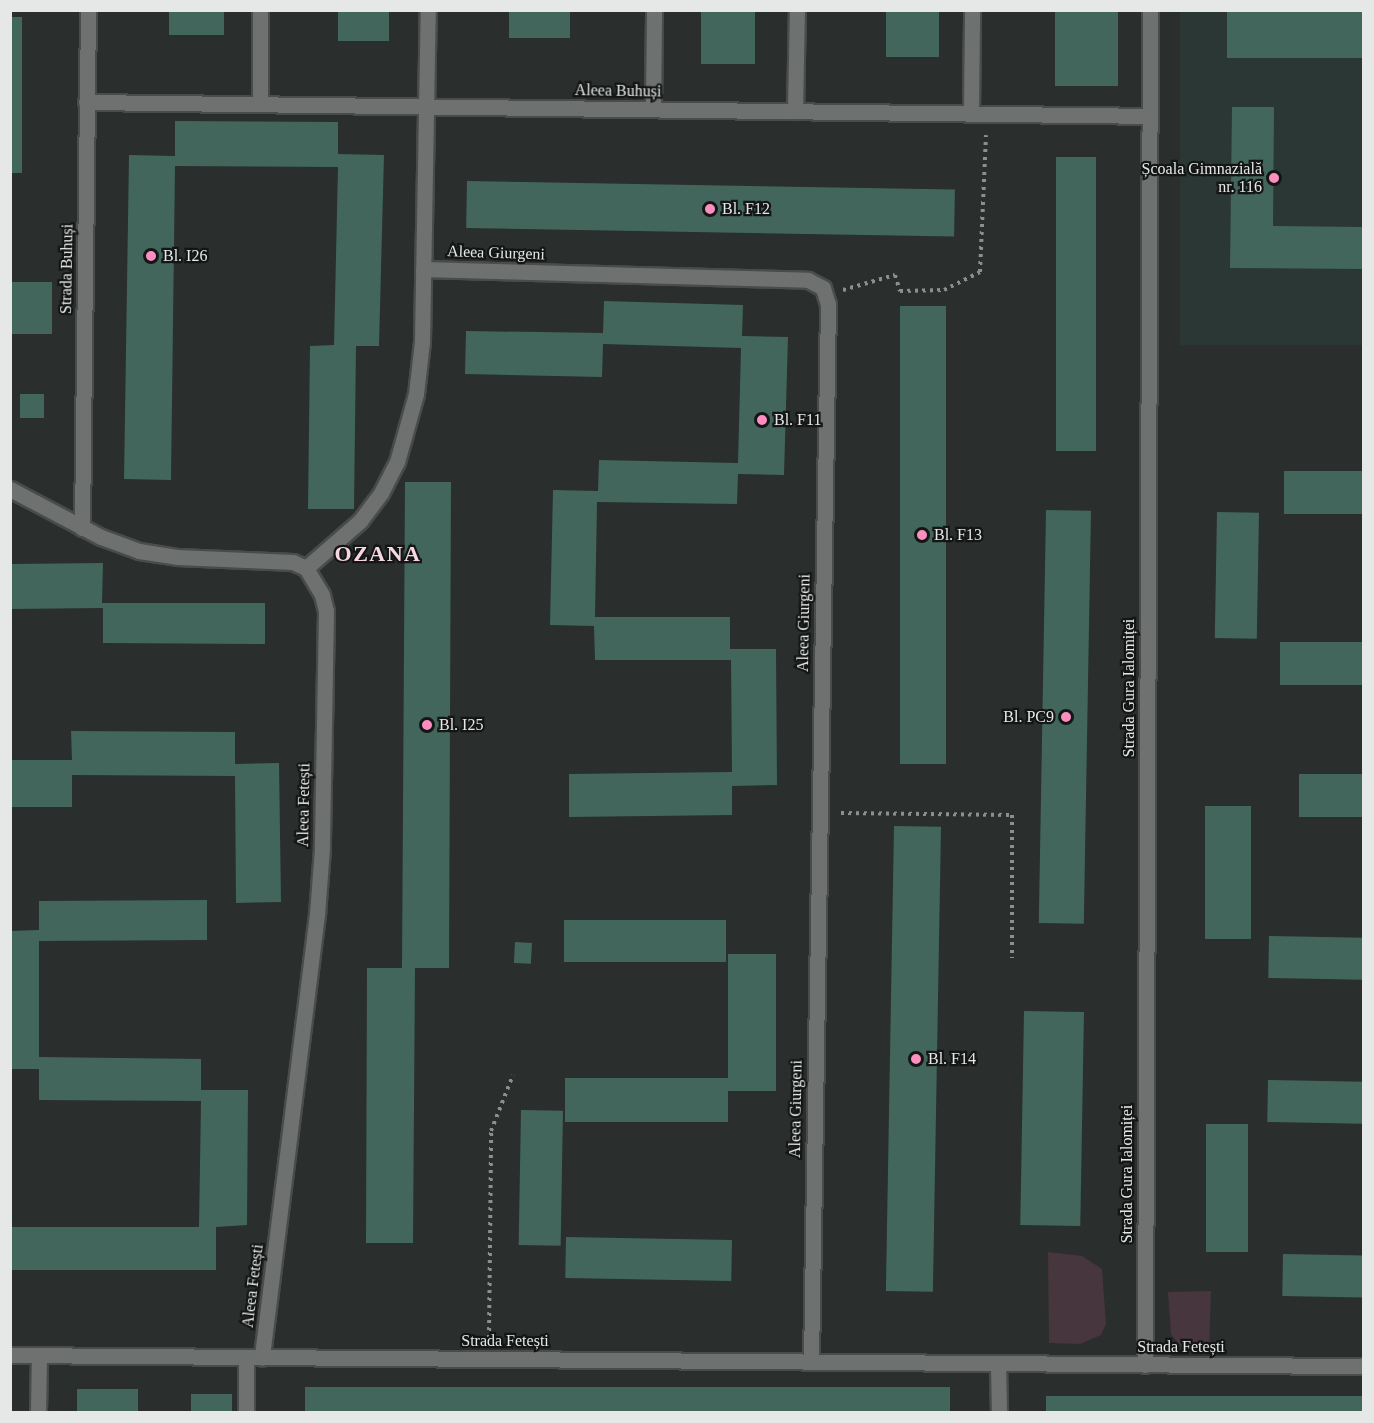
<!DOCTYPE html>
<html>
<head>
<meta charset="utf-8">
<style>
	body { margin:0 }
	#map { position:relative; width:1374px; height:1423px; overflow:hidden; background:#2a2e2d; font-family:Georgia,serif }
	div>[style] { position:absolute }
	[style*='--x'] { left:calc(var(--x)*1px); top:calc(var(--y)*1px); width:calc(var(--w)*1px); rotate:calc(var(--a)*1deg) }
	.built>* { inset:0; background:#2b3734; transform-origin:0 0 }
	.green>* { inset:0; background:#47363d }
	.building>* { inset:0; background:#42665c; transform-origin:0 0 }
	.path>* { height:4px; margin-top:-2px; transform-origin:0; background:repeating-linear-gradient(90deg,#8b8f8e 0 3px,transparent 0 7.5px) }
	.roads { filter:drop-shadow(2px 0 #484c4b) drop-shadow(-2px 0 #484c4b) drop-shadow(0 2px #484c4b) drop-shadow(0 -2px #484c4b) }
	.minor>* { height:15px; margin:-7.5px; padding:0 7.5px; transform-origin:7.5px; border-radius:7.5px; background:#6f7170 }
	.dots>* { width:16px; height:16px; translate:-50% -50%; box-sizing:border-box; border:3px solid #141615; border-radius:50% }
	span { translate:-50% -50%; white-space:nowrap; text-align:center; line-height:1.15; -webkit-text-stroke:4.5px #141615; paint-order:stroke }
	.street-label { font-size:16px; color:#e5e8e7 }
	.poi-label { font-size:16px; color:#e5e8e7 }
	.right { translate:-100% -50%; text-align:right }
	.left { translate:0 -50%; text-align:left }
	.district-label { font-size:22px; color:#f7d7e3; font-weight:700; letter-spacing:1.5px }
	.frame { position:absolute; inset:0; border:12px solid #e5e8e7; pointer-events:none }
</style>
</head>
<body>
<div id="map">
	<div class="built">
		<i style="left:1180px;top:11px;width:183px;height:334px"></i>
	</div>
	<div class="green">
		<i style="clip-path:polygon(1048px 1252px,1082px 1256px,1102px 1269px,1106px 1324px,1101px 1335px,1080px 1344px,1049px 1343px)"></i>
		<i style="clip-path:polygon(1211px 1291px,1209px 1352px,1186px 1353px,1171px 1334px,1168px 1292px)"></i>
	</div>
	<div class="building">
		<i style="left:169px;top:10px;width:55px;height:25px"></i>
		<i style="left:338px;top:10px;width:51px;height:31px"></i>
		<i style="left:509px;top:10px;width:61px;height:28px"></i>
		<i style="left:701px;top:10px;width:54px;height:54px"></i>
		<i style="left:886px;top:10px;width:53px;height:47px"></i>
		<i style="left:1055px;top:10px;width:63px;height:76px"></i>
		<i style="left:1227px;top:10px;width:137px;height:48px"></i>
		<i style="left:10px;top:17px;width:12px;height:156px"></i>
		<i style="clip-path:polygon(1232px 107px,1274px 107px,1273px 226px,1364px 227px,1364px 269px,1230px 268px)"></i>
		<i style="clip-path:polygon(175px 121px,338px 122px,338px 154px,384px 155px,379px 346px,356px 346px,354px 509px,308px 509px,310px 346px,334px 345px,338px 167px,175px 166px,171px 480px,124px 479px,129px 155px,175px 156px)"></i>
		<i style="left:1056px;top:157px;width:40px;height:294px"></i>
		<i style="left:467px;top:181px;width:488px;height:47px;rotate:1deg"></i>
		<i style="left:10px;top:282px;width:42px;height:52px"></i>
		<i style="clip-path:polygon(604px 301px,743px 305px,742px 336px,788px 337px,784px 475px,738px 474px,737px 504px,597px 502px,595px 617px,730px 617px,730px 649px,776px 649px,777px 785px,732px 786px,732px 815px,569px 817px,569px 774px,732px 772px,731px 660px,595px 660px,594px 626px,550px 625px,553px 490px,598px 491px,599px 460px,738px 463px,741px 348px,603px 344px,602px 377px,465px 374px,466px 331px,603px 333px)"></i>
		<i style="left:900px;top:306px;width:46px;height:458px"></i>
		<i style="left:20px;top:394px;width:24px;height:24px"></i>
		<i style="left:1284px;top:471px;width:80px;height:43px"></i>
		<i style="clip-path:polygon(405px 482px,451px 482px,449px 968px,415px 968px,413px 1243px,366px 1243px,367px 968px,402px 968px)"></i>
		<i style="left:1046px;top:510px;width:45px;height:413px;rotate:1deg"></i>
		<i style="left:1217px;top:512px;width:42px;height:126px;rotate:1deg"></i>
		<i style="clip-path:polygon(103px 563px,102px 603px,265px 603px,265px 644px,103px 643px,103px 608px,10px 609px,10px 564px)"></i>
		<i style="left:1280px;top:642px;width:84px;height:43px"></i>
		<i style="clip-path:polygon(71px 731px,235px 732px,235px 764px,279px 763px,281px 902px,236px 903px,235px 776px,72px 775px,72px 807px,10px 807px,10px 760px,72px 760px)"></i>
		<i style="left:1299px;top:774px;width:65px;height:43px"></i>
		<i style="left:1205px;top:806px;width:46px;height:133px"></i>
		<i style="left:894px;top:826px;width:47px;height:465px;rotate:1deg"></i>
		<i style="clip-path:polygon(207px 900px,207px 940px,39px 941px,39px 1057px,201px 1059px,201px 1090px,248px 1090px,247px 1225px,216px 1227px,216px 1270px,10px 1270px,10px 1227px,199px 1227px,201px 1101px,39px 1100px,39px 1069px,10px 1069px,10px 931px,39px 930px,39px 901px)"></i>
		<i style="left:564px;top:920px;width:162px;height:42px"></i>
		<i style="left:1269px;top:936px;width:95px;height:42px;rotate:1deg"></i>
		<i style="left:515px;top:942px;width:17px;height:21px;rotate:3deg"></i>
		<i style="clip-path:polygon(728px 954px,776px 954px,776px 1091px,728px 1091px,728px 1122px,565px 1122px,565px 1078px,728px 1078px)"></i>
		<i style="left:1024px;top:1011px;width:60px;height:214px;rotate:1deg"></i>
		<i style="left:1268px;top:1080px;width:96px;height:42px;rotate:1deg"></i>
		<i style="left:521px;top:1110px;width:42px;height:135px;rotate:1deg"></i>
		<i style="left:1206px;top:1124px;width:42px;height:128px"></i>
		<i style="left:566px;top:1237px;width:166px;height:41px;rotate:1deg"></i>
		<i style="left:1283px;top:1254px;width:81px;height:42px;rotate:1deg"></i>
		<i style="left:305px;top:1387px;width:645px;height:25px"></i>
		<i style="left:77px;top:1389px;width:61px;height:23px"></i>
		<i style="left:232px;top:1394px;width:18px;height:41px;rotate:90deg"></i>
		<i style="left:1046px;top:1396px;width:318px;height:16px"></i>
	</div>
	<div class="path">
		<i style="--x:843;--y:290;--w:54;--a:-16.1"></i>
		<i style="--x:895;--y:275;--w:17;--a:73"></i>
		<i style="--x:900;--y:291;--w:44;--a:-1.3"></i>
		<i style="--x:944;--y:290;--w:40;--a:-26.6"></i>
		<i style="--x:980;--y:272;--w:137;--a:-87.5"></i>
		<i style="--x:841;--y:813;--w:171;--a:0.7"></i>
		<i style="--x:1012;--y:815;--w:143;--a:90"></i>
		<i style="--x:489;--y:1338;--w:207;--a:-89.4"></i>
		<i style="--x:491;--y:1131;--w:60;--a:-68.6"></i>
	</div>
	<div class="roads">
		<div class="minor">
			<i style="--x:260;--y:10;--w:94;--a:90"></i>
			<i style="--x:86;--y:102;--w:1064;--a:0.75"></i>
			<i style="--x:653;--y:109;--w:99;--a:-89.4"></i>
			<i style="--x:795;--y:111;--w:101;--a:-88.9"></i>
			<i style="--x:971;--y:113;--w:103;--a:-89.4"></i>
			<i style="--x:423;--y:269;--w:385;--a:1.6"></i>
			<i style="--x:808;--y:280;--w:17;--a:28"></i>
			<i style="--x:823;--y:288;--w:17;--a:73"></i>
			<i style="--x:828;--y:304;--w:1058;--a:90.92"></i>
			<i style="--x:10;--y:489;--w:103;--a:27.8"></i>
			<i style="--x:101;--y:537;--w:40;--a:20.2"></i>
			<i style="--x:139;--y:551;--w:38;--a:9"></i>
			<i style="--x:177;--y:557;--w:116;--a:2.5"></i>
			<i style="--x:293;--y:562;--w:14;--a:25"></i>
			<i style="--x:306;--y:568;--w:31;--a:59"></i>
			<i style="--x:322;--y:595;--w:16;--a:76"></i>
			<i style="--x:326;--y:611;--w:237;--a:91"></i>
			<i style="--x:322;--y:848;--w:66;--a:94.3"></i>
			<i style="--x:317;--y:914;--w:447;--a:97.1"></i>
			<i style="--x:82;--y:528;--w:518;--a:-89.34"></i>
			<i style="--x:306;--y:568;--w:72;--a:-41"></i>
			<i style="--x:360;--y:521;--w:35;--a:-53"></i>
			<i style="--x:381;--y:493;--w:35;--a:-63"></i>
			<i style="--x:397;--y:462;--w:71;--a:-74.4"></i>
			<i style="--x:416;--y:394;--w:53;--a:-83.5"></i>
			<i style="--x:422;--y:341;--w:331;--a:-89"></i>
			<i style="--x:10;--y:1355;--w:1354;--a:0.47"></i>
			<i style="--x:998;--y:1364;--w:48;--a:88.8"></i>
			<i style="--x:1145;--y:1365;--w:1355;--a:-89.79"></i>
			<i style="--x:38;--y:1412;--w:56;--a:-89"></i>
			<i style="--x:246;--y:1412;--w:55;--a:-90"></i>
		</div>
	</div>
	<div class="dots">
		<i style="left:1274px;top:178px;background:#fd8ec0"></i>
		<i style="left:710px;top:209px;background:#fd8ec0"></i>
		<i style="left:151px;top:256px;background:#fd8ec0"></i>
		<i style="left:762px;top:420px;background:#fd8ec0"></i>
		<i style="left:922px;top:535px;background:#fd8ec0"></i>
		<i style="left:1066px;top:717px;background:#fd8ec0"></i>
		<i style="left:427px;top:725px;background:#fd8ec0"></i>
		<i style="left:916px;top:1059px;background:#fd8ec0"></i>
	</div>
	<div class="street-label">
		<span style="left:618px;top:91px;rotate:1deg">Aleea Buhuși</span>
		<span style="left:496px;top:253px;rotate:2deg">Aleea Giurgeni</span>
		<span style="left:67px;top:269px;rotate:-89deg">Strada Buhuși</span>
		<span style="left:804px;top:623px;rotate:-89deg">Aleea Giurgeni</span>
		<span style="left:1129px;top:688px;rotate:-90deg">Strada Gura Ialomiței</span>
		<span style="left:304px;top:805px;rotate:-89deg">Aleea Fetești</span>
		<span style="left:796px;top:1109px;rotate:-89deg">Aleea Giurgeni</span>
		<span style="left:1127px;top:1174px;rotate:-90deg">Strada Gura Ialomiței</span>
		<span style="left:253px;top:1286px;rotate:-83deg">Aleea Fetești</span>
		<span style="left:505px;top:1341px">Strada Fetești</span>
		<span style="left:1181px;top:1347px">Strada Fetești</span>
	</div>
	<div class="poi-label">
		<span class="right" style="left:1262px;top:178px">Școala Gimnazială<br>nr. 116</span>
		<span class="left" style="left:722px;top:209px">Bl. F12</span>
		<span class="left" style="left:163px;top:256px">Bl. I26</span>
		<span class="left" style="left:774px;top:420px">Bl. F11</span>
		<span class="left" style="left:934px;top:535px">Bl. F13</span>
		<span class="right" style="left:1054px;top:717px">Bl. PC9</span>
		<span class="left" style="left:439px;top:725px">Bl. I25</span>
		<span class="left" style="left:928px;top:1059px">Bl. F14</span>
	</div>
	<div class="district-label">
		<span style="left:378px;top:554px">OZANA</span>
	</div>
	<div class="frame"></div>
</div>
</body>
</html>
